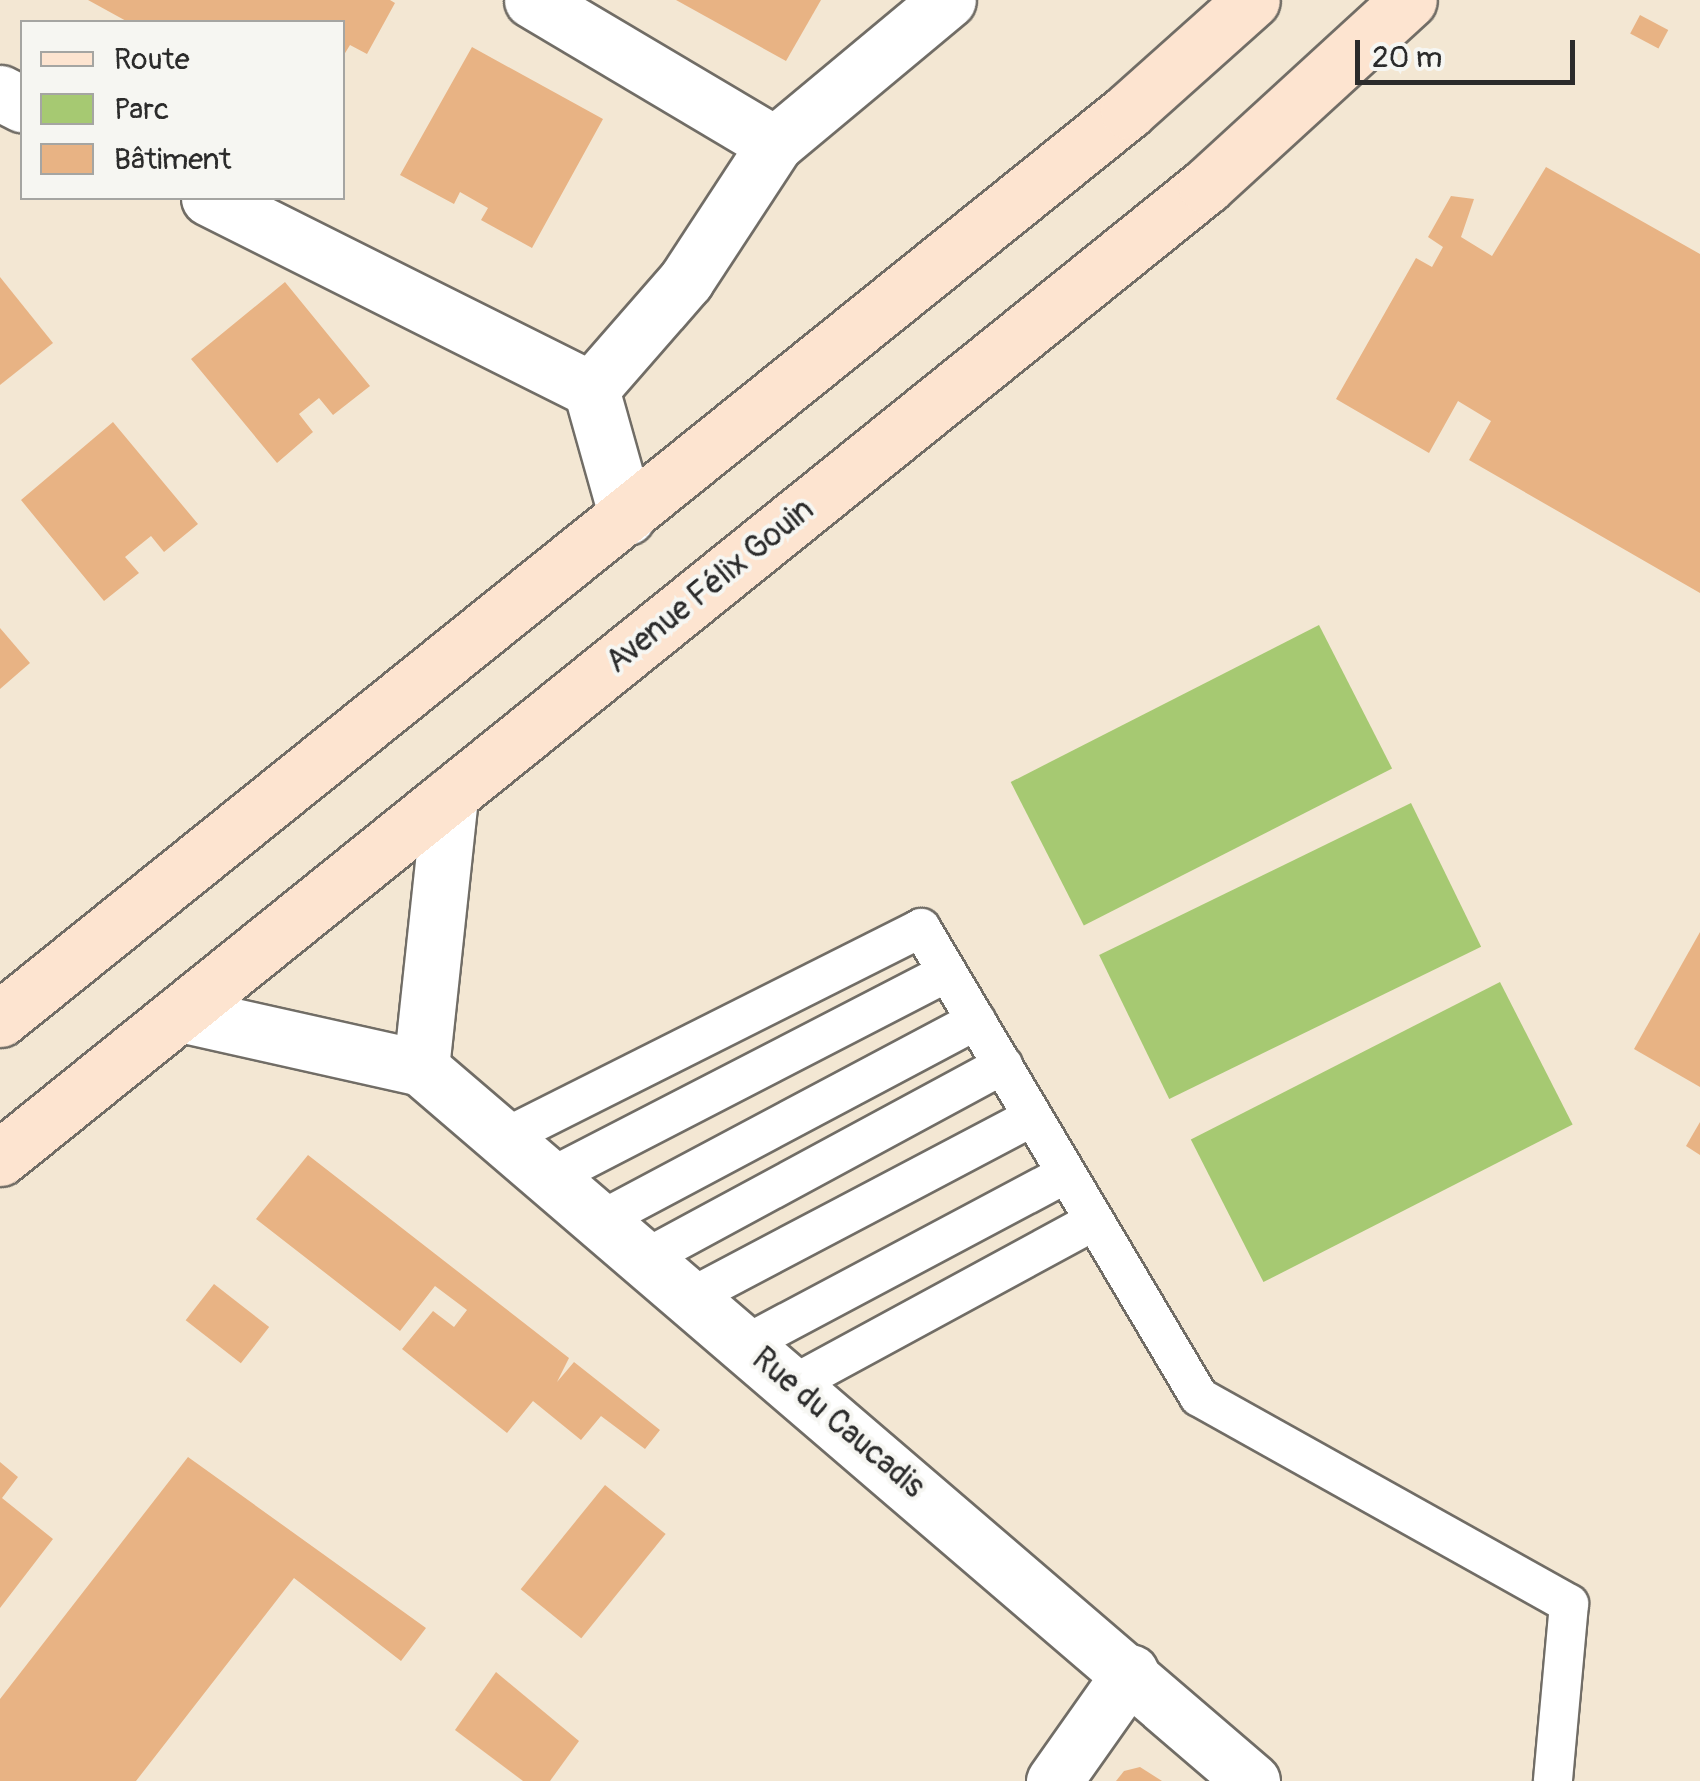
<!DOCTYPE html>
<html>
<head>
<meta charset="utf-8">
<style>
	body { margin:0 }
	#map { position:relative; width:1700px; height:1781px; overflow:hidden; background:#f3e7d3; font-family:Pangolin,sans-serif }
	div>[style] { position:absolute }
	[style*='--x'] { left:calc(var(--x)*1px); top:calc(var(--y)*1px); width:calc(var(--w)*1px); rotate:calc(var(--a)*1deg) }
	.green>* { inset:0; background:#a6c972; transform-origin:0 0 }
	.building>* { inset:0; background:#e8b384; transform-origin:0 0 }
	.roads { filter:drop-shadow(2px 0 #716d66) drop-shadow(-2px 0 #716d66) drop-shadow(0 2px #716d66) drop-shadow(0 -2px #716d66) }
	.service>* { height:38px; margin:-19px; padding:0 19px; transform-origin:19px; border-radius:19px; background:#fff }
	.minor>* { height:55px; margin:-27.5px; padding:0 27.5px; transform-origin:27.5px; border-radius:27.5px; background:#fff }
	.secondary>* { height:55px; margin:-27.5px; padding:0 27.5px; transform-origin:27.5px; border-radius:27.5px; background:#fde4d0 }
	span { translate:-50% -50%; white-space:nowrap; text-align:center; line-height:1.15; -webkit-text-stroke:8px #f6f6f2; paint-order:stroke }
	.street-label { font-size:32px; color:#2b2b2b }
	.legend { position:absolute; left:20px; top:20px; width:325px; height:180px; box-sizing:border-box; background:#f6f6f2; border:2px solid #a5a5a2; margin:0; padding:12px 18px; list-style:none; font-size:30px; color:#2b2b2b }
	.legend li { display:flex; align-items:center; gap:20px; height:50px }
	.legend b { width:50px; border:2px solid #a5a5a2 }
	.scale { position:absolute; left:1355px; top:40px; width:220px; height:45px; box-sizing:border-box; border:5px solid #2b2b2b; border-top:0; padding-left:12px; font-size:30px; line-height:35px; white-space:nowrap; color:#2b2b2b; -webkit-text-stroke:8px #f6f6f2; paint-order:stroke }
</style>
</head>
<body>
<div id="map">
	<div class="green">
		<i style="left:1319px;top:625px;width:161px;height:346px;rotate:63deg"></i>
		<i style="left:1411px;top:803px;width:160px;height:347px;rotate:64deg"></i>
		<i style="left:1500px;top:982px;width:160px;height:347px;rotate:63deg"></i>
	</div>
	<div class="building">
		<i style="clip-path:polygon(88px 0,390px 0,395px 3px,367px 54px,350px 45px,342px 58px,342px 22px,128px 22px)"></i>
		<i style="clip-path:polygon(676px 0,821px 0,786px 61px)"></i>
		<i style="left:1640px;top:15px;width:32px;height:21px;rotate:28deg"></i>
		<i style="clip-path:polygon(472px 47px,603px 119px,532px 248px,481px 220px,488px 208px,460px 192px,454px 204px,400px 175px)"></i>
		<i style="clip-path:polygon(1546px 167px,1700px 254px,1700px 593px,1469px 460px,1491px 421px,1458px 401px,1429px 453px,1336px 399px,1416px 258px,1432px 267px,1443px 247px,1428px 237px,1451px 196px,1474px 199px,1461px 237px,1492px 256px)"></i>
		<i style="clip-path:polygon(0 277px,53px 343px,0 385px)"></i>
		<i style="clip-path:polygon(285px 282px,370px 386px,333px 415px,319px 398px,299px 414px,313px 432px,277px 463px,191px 359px)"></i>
		<i style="clip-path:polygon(113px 422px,198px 524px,164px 552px,151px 536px,125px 557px,139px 573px,104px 601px,21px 500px)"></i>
		<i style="clip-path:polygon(0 628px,30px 663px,0 689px)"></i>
		<i style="clip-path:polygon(1700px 932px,1700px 1087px,1634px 1049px)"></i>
		<i style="clip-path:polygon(1700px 1122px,1700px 1155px,1686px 1146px)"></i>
		<i style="clip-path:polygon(308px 1155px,569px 1358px,557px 1382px,574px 1362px,660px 1430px,645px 1449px,601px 1416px,581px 1440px,533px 1401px,507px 1433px,402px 1349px,433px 1311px,454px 1327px,467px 1310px,435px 1286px,400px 1331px,256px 1219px)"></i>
		<i style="left:214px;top:1284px;width:70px;height:46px;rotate:38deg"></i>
		<i style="clip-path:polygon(188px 1457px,426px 1628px,401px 1661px,294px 1578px,136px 1781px,0 1781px,0 1699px)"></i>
		<i style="clip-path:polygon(0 1462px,18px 1477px,2px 1498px,53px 1539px,0 1608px)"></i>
		<i style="left:605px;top:1485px;width:78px;height:134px;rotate:39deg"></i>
		<i style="clip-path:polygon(496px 1672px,579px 1741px,550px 1781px,523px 1781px,455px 1730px)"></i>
		<i style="clip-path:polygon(1140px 1767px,1162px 1781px,1116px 1781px,1124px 1771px)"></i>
	</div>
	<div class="roads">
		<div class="service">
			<i style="--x:504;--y:1138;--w:467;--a:-26.7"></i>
			<i style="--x:921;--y:928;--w:545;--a:59.34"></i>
			<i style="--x:1199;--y:1397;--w:424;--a:29.2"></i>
			<i style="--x:1569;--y:1604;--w:178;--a:95.2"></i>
			<i style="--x:551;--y:1177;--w:445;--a:-27.3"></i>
			<i style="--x:601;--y:1220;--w:425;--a:-28"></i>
			<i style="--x:646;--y:1258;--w:406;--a:-28.4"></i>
			<i style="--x:691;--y:1297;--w:386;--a:-27.8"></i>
			<i style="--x:746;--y:1344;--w:362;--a:-28"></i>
			<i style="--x:794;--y:1384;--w:341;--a:-28.5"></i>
		</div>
		<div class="minor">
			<i style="--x:532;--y:0;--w:282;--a:30.7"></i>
			<i style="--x:0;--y:93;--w:25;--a:27"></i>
			<i style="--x:209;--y:198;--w:427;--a:26.6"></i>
			<i style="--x:591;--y:389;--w:145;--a:-48.9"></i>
			<i style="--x:686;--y:280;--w:163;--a:-56.8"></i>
			<i style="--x:775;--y:144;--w:225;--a:-39.8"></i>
			<i style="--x:591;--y:389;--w:133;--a:74.3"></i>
			<i style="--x:180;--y:1014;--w:247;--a:12.6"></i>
			<i style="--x:421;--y:1068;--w:1095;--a:40.63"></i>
			<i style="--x:421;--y:1068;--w:274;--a:-83.9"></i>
			<i style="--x:1054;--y:1781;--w:133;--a:-54.8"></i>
		</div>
		<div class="secondary">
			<i style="--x:0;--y:1019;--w:1448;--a:-38.83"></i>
			<i style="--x:1128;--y:111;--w:166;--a:-41.8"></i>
			<i style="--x:0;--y:1158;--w:1549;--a:-38.87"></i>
			<i style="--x:1206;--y:186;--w:275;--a:-42.5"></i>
		</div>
	</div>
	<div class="street-label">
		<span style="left:710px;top:586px;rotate:-39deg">Avenue Félix Gouin</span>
		<span style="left:838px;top:1423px;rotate:40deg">Rue du Caucadis</span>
	</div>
	<ul class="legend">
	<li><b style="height:12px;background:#fde4d0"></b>Route</li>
	<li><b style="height:28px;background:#a6c972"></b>Parc</li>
	<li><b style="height:28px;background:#e8b384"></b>Bâtiment</li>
	</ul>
	<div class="scale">20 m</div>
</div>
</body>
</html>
